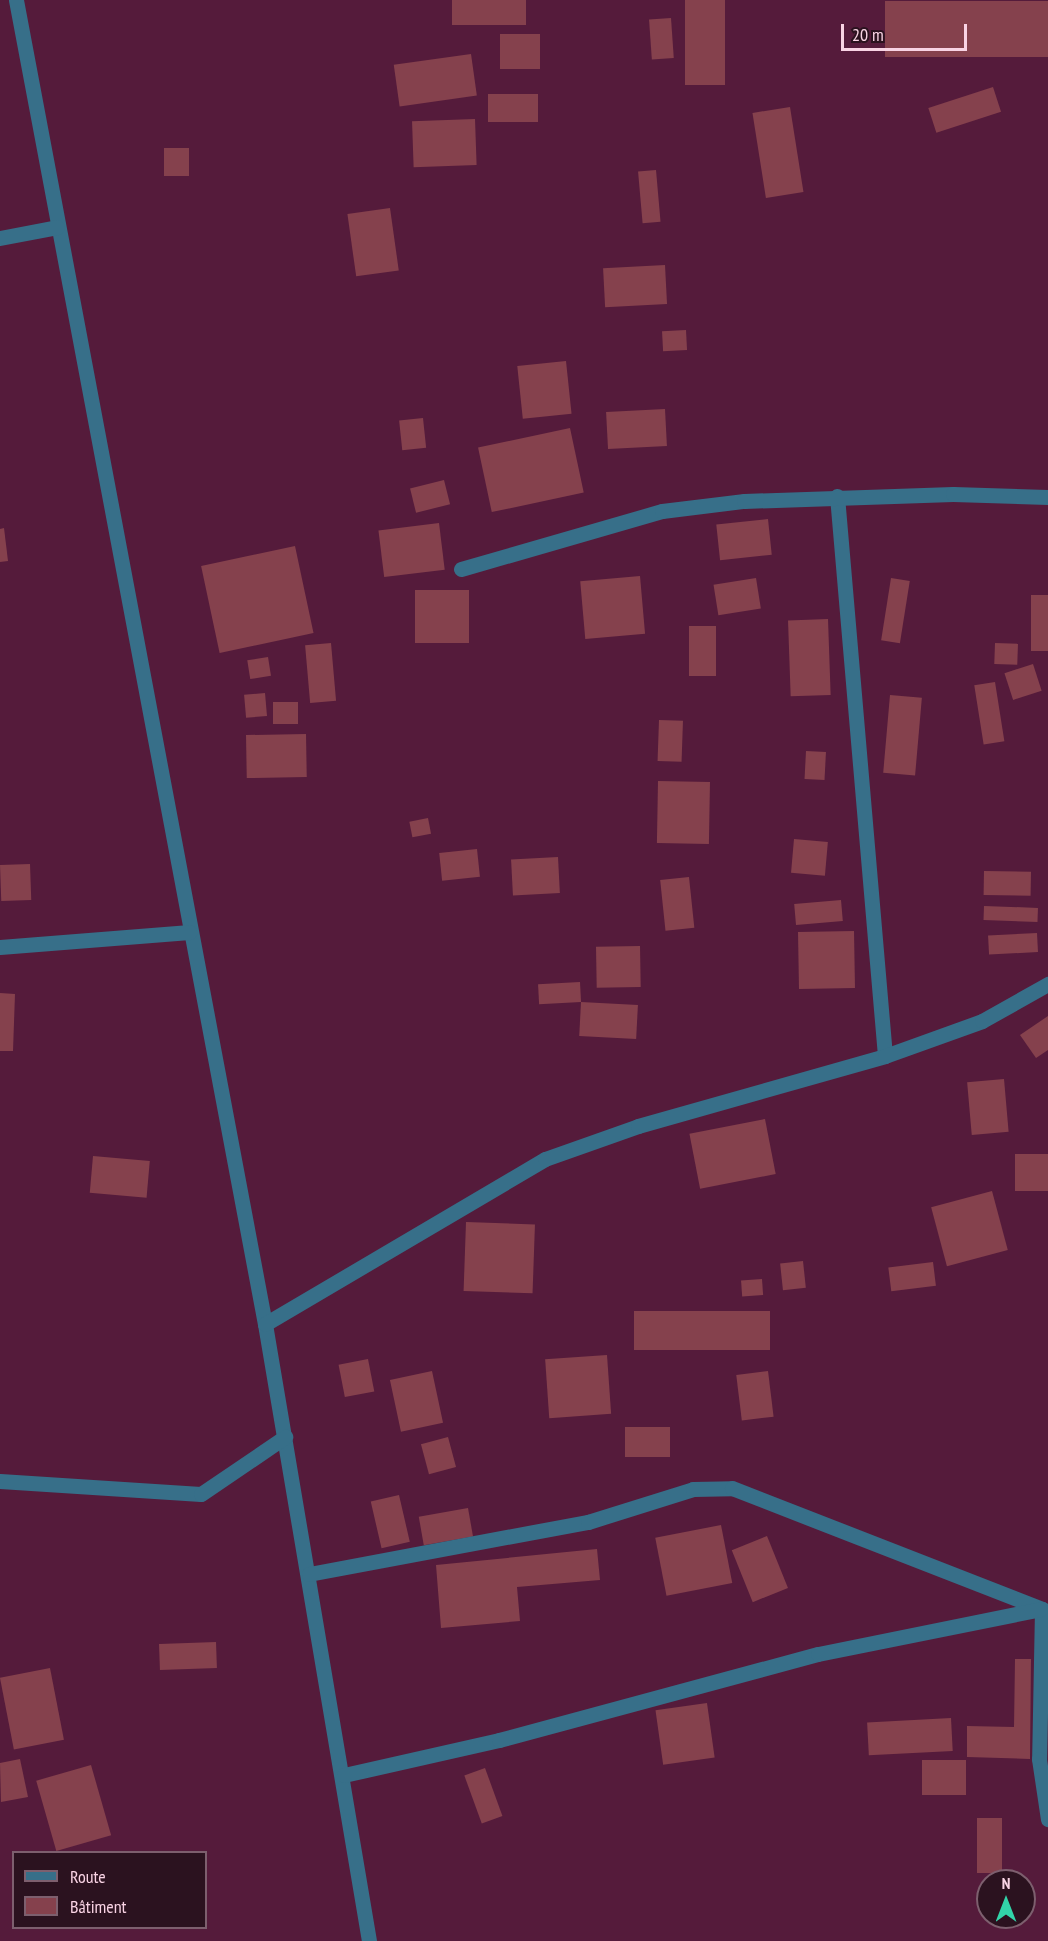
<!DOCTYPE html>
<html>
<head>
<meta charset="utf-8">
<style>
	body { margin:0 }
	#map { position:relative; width:1048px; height:1941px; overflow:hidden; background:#551b3b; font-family:"PT Sans Narrow",sans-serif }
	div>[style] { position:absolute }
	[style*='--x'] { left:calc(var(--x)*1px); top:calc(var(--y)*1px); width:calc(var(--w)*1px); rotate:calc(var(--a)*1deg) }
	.building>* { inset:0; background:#85414d; transform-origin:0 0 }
	.street>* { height:15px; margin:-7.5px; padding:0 7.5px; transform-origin:7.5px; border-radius:7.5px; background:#376f89 }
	span { translate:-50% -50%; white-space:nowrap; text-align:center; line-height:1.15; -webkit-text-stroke:5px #2b121f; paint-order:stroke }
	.legend { position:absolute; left:12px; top:1851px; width:195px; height:78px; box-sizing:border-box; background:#2b121f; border:2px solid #7d5f6e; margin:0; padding:8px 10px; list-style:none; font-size:18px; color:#f9d3e4 }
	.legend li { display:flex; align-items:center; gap:12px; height:30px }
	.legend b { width:30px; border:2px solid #7d5f6e }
	.north { position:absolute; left:976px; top:1869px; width:60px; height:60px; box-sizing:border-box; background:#2b121f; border:2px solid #7d5f6e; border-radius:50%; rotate:0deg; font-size:16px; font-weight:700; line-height:24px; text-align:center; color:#f9d3e4 }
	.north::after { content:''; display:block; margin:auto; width:21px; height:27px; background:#32d4a9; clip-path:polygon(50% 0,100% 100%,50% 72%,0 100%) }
	.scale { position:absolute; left:841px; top:24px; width:126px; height:27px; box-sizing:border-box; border:3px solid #f9d3e4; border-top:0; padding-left:8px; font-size:18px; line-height:21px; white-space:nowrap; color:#f9d3e4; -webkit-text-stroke:4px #2b121f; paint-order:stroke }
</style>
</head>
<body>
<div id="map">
	<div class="building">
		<i style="left:452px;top:0;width:74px;height:25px"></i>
		<i style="left:685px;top:0;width:40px;height:85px"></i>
		<i style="left:1048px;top:1px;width:56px;height:163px;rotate:90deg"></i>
		<i style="left:671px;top:18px;width:40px;height:22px;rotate:86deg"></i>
		<i style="left:500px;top:34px;width:40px;height:35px"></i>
		<i style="left:471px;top:54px;width:42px;height:78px;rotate:82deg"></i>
		<i style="left:993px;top:87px;width:26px;height:68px;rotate:72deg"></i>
		<i style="left:488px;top:94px;width:50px;height:28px"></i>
		<i style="left:790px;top:107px;width:86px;height:38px;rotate:81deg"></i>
		<i style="left:475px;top:119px;width:46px;height:63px;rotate:88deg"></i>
		<i style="left:164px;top:148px;width:25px;height:28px"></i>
		<i style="left:656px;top:170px;width:52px;height:18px;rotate:85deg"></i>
		<i style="left:390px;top:208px;width:63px;height:43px;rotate:82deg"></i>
		<i style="left:665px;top:265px;width:39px;height:62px;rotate:87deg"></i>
		<i style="left:686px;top:330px;width:20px;height:24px;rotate:87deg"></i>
		<i style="left:566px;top:361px;width:53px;height:49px;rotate:84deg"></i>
		<i style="left:665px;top:409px;width:37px;height:59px;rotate:87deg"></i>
		<i style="left:423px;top:418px;width:30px;height:24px;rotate:84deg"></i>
		<i style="left:570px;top:428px;width:66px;height:94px;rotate:78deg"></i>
		<i style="left:444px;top:480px;width:25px;height:35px;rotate:76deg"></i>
		<i style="left:768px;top:519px;width:36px;height:52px;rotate:84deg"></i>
		<i style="left:439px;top:523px;width:47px;height:61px;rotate:83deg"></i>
		<i style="clip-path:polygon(4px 528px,8px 561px,0 562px,0 529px)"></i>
		<i style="left:295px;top:546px;width:89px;height:96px;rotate:78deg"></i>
		<i style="left:640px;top:576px;width:58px;height:60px;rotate:85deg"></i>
		<i style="left:756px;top:578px;width:31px;height:43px;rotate:81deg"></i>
		<i style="left:891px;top:578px;width:19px;height:63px;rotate:9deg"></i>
		<i style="left:415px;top:590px;width:54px;height:53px"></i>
		<i style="left:1048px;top:595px;width:56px;height:17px;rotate:90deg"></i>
		<i style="left:828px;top:619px;width:76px;height:40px;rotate:88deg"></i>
		<i style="left:689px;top:626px;width:27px;height:50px"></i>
		<i style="left:331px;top:643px;width:58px;height:26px;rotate:85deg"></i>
		<i style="left:995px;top:643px;width:23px;height:21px;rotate:2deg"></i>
		<i style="left:268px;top:657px;width:19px;height:21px;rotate:81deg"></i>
		<i style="left:1033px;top:664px;width:28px;height:30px;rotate:72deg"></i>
		<i style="left:995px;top:682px;width:60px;height:21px;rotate:81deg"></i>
		<i style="left:265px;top:693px;width:23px;height:21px;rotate:85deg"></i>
		<i style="left:890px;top:695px;width:32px;height:78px;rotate:5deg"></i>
		<i style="left:298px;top:702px;width:22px;height:25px;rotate:90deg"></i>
		<i style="left:659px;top:720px;width:24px;height:41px;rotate:2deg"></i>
		<i style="left:306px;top:734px;width:43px;height:60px;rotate:89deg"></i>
		<i style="left:806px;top:751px;width:20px;height:28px;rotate:3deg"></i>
		<i style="left:658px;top:781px;width:52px;height:62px;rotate:1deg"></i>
		<i style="left:428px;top:818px;width:16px;height:19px;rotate:79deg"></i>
		<i style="left:794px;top:839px;width:34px;height:34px;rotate:5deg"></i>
		<i style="left:477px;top:849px;width:28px;height:38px;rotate:84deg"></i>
		<i style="left:558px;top:857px;width:36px;height:47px;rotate:87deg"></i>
		<i style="left:30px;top:864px;width:36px;height:30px;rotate:88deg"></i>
		<i style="left:984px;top:871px;width:47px;height:24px;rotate:1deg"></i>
		<i style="left:689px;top:877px;width:51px;height:29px;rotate:84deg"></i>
		<i style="left:841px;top:900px;width:21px;height:47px;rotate:85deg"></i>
		<i style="left:984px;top:906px;width:54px;height:14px;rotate:2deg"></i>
		<i style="left:854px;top:931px;width:57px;height:56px;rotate:89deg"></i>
		<i style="left:1037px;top:933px;width:19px;height:49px;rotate:87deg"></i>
		<i style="left:640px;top:946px;width:41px;height:44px;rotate:89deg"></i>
		<i style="left:580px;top:982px;width:20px;height:42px;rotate:87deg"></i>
		<i style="clip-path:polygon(0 993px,15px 994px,13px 1051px,0 1051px)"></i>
		<i style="left:581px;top:1002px;width:57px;height:34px;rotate:3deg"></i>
		<i style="clip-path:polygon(1048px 1016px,1048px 1050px,1036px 1058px,1020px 1035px)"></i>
		<i style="left:1004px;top:1079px;width:53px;height:37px;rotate:85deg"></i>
		<i style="left:765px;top:1119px;width:56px;height:77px;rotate:79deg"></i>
		<i style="left:1048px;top:1154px;width:37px;height:33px;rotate:90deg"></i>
		<i style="left:93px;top:1156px;width:57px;height:37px;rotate:5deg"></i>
		<i style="left:992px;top:1191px;width:61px;height:63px;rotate:75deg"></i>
		<i style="left:466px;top:1222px;width:69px;height:69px;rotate:2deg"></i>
		<i style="left:803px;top:1261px;width:27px;height:23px;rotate:84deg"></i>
		<i style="left:933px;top:1262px;width:24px;height:45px;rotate:83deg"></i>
		<i style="left:762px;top:1279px;width:16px;height:21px;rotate:86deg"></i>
		<i style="left:770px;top:1311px;width:39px;height:136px;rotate:90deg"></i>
		<i style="left:607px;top:1355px;width:59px;height:62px;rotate:86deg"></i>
		<i style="left:368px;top:1359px;width:33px;height:30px;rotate:79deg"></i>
		<i style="left:432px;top:1371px;width:53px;height:43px;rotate:78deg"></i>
		<i style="left:768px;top:1371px;width:46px;height:32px;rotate:83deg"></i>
		<i style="left:625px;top:1427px;width:45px;height:30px"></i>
		<i style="left:448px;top:1437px;width:31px;height:28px;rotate:75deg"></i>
		<i style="left:399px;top:1495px;width:48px;height:29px;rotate:77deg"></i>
		<i style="left:468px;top:1508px;width:29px;height:50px;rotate:80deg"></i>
		<i style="left:721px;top:1525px;width:59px;height:67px;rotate:79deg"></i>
		<i style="left:767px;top:1536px;width:56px;height:38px;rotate:68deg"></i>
		<i style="clip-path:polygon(597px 1549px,600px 1580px,517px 1587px,520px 1621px,441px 1628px,436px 1565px)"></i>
		<i style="left:216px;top:1642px;width:26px;height:57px;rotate:88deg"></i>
		<i style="clip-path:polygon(1015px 1659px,1031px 1659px,1030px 1759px,967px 1757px,967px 1726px,1014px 1727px)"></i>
		<i style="left:50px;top:1668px;width:73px;height:51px;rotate:79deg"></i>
		<i style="left:707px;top:1703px;width:55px;height:52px;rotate:82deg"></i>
		<i style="left:951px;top:1718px;width:33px;height:84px;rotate:87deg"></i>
		<i style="clip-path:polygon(20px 1759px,28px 1797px,1px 1802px,0 1763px)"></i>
		<i style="left:966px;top:1760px;width:35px;height:44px;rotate:90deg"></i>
		<i style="left:91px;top:1765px;width:73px;height:57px;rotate:74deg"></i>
		<i style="left:485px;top:1768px;width:51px;height:22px;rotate:70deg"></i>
		<i style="left:977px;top:1818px;width:25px;height:55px"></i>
	</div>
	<div class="street">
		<i style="--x:16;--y:0;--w:1347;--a:79.35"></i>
		<i style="--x:265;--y:1324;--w:626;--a:80.43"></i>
		<i style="--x:0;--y:238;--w:58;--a:-10.9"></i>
		<i style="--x:837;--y:496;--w:562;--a:85.1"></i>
		<i style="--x:461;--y:569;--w:209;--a:-16.1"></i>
		<i style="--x:662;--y:511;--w:83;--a:-7"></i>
		<i style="--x:744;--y:501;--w:209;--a:-1.9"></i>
		<i style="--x:953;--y:494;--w:95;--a:1.8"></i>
		<i style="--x:0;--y:947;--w:190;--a:-4.5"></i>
		<i style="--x:265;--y:1324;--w:325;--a:-30.5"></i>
		<i style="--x:545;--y:1159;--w:99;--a:-19.5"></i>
		<i style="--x:638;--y:1126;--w:257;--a:-15.8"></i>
		<i style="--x:885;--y:1056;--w:103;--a:-19.8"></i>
		<i style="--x:982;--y:1021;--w:76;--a:-29.3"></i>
		<i style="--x:0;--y:1481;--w:201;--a:3.7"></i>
		<i style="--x:201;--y:1494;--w:102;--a:-34.2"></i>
		<i style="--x:309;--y:1574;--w:284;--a:-10.6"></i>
		<i style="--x:588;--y:1522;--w:110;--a:-17.4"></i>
		<i style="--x:693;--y:1489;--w:39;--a:-1"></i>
		<i style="--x:732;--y:1488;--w:333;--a:21.3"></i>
		<i style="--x:1042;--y:1609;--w:150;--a:91.1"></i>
		<i style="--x:1039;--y:1759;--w:61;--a:81.5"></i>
		<i style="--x:344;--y:1775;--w:159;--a:-12.7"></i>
		<i style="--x:499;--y:1740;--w:330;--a:-15.1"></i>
		<i style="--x:818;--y:1654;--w:227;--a:-11.4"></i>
	</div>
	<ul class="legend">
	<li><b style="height:8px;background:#376f89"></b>Route</li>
	<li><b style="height:16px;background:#85414d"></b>Bâtiment</li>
	</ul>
	<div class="north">N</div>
	<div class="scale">20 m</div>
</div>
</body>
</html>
